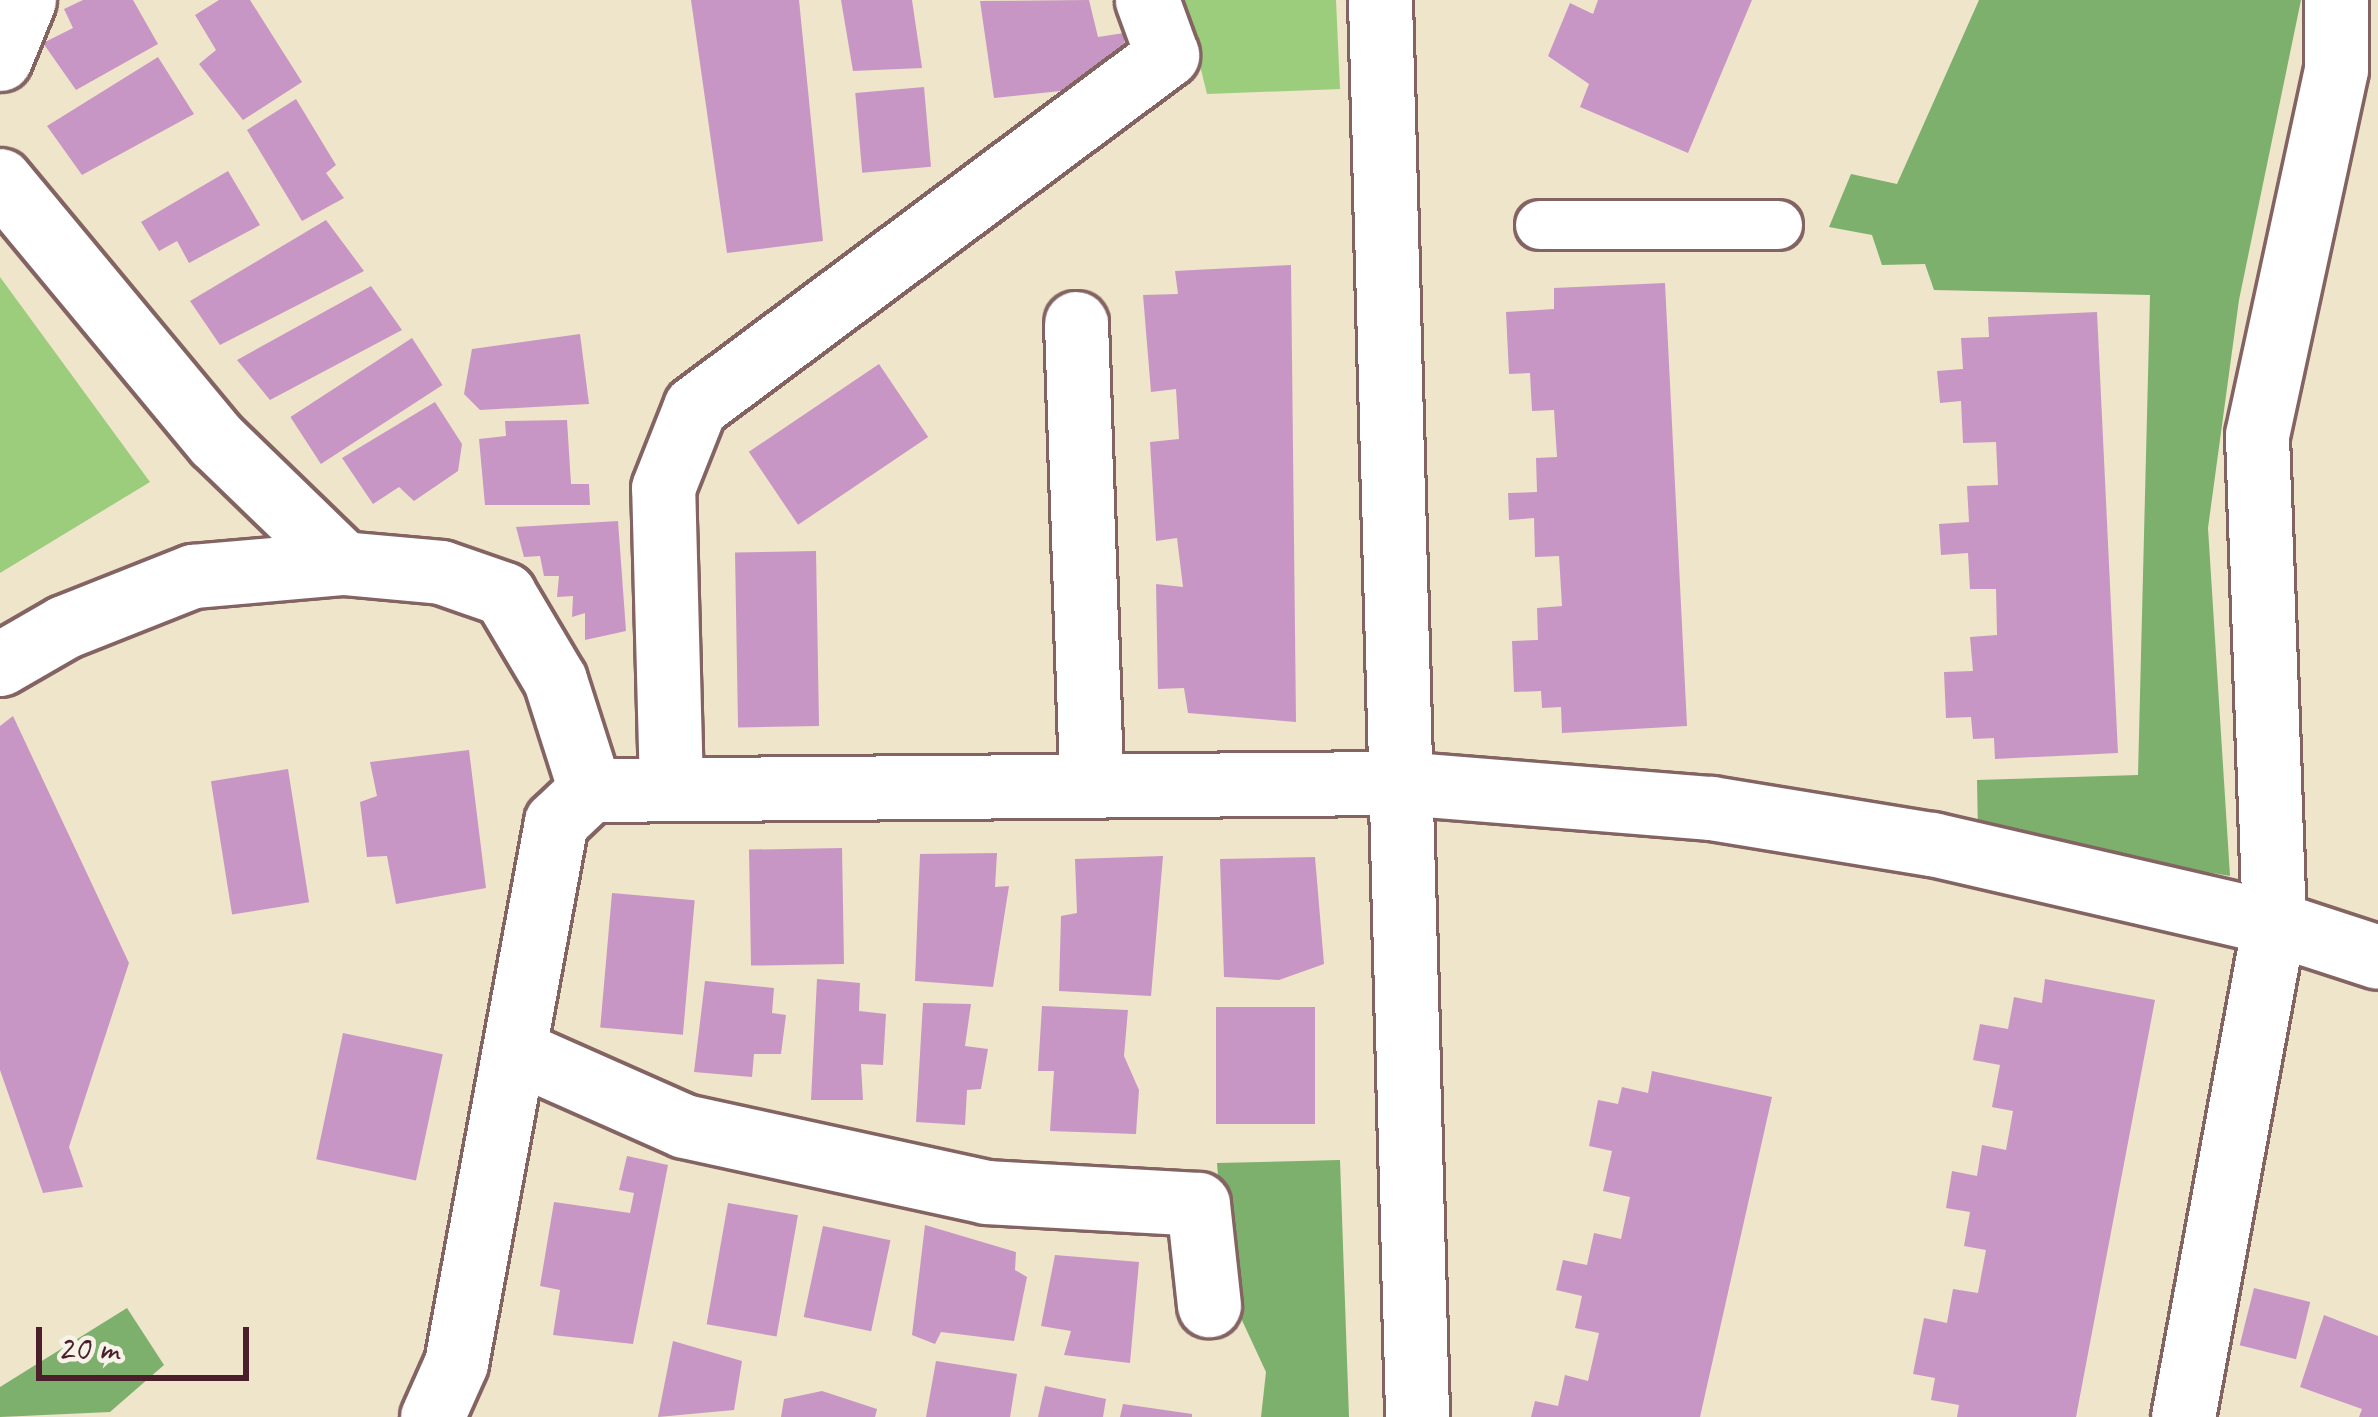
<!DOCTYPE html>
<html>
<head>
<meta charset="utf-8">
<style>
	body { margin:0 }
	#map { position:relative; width:2378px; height:1417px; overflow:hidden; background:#efe5ca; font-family:Caveat,sans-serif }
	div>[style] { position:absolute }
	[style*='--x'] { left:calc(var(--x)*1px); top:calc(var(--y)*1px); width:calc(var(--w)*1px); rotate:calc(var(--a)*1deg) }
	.green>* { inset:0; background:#9ccd7d }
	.forest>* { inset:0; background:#7db06c }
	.building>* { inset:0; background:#c896c4; transform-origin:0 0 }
	.roads { filter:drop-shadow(3px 0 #846463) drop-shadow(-3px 0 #846463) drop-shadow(0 3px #846463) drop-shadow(0 -3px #846463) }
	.pedestrian>* { height:48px; margin:-24px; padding:0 24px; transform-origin:24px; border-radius:24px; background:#fff }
	.minor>* { height:63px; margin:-31.5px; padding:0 31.5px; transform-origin:31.5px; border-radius:31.5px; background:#fff }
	span { translate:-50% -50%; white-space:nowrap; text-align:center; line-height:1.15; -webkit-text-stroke:10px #f7f3e8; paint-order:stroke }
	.scale { position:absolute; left:36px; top:1327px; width:213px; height:54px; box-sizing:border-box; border:6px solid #4a1f2b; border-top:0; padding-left:15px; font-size:36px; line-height:42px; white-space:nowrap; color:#4a1f2b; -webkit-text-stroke:9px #f7f3e8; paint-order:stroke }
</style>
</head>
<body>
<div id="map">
	<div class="green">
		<i style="clip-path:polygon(1184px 0,1336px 0,1340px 89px,1207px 94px)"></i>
		<i style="clip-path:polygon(0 277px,150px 482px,0 573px)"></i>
	</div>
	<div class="forest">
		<i style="clip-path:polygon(1979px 0,2301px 0,2239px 300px,2208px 528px,2230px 876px,1978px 833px,1977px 780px,2138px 775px,2150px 295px,1934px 290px,1925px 264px,1882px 265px,1872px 235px,1829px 227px,1851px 174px,1897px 184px)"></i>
		<i style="clip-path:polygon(1340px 1160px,1349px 1417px,1261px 1417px,1266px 1372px,1227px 1288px,1217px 1163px)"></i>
		<i style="clip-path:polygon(127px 1308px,164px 1365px,110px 1412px,0 1417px,0 1387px)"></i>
	</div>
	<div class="building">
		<i style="clip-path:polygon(83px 0,133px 0,158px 44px,76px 90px,43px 43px,73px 28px,64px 9px)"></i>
		<i style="clip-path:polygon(219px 0,250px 0,302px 82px,243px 120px,199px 64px,216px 50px,195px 15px)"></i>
		<i style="clip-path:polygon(691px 0,799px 0,823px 241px,727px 253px)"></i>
		<i style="clip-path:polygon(841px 0,912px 0,922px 68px,853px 71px)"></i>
		<i style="clip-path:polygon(1089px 0,1098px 37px,1124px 33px,1125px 54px,1079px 89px,994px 98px,980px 1px)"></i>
		<i style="clip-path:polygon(1598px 0,1752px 0,1688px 153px,1580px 107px,1589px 84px,1548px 56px,1570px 3px,1593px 14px)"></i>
		<i style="clip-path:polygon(158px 57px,194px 114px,82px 175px,47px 126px)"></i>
		<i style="left:924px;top:87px;width:80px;height:69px;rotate:85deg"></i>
		<i style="clip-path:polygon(296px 99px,336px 165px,326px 173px,344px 198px,302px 221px,247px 130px)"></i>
		<i style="clip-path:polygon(228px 171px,260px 225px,189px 263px,177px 241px,159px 251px,141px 222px)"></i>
		<i style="clip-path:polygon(326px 220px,364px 271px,220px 345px,190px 301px)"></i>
		<i style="clip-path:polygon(1291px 265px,1296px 722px,1188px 713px,1184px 688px,1158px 689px,1156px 584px,1183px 587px,1177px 538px,1156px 541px,1150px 442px,1179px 439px,1176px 389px,1151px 392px,1143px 295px,1178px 294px,1175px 271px)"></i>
		<i style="clip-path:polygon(1665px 283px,1687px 726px,1562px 733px,1561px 707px,1542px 708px,1541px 691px,1514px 692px,1512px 641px,1538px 640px,1537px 608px,1562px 606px,1559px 556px,1535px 557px,1534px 518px,1509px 520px,1508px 493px,1537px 492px,1536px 458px,1557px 457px,1554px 410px,1532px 411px,1530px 373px,1509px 374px,1506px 312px,1554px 309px,1554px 288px)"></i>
		<i style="clip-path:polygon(371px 286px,402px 330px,270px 400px,237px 360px)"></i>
		<i style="clip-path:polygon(2097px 312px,2118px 753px,1995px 759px,1994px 738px,1973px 739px,1971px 717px,1946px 718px,1944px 672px,1973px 671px,1970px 637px,1997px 635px,1996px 589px,1970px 589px,1968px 553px,1941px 555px,1939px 524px,1969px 522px,1967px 486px,1998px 485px,1996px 442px,1963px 443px,1961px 401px,1940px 403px,1937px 371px,1963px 369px,1961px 338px,1989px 337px,1988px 317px)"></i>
		<i style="clip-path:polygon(580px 334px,589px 404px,480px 410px,464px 394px,472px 349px)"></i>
		<i style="left:412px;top:338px;width:56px;height:145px;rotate:57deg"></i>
		<i style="left:879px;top:364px;width:88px;height:157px;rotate:56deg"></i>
		<i style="clip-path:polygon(435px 402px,462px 444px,458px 471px,414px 501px,399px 487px,373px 504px,342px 458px)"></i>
		<i style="clip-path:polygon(567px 420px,571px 484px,589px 484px,590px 505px,485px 505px,479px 439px,506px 436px,505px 421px)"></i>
		<i style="clip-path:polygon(618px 521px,626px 631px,585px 640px,585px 613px,572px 617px,573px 596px,557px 597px,559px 576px,544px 576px,540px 556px,524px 557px,516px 527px)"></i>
		<i style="left:816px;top:551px;width:175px;height:81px;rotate:89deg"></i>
		<i style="clip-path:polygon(13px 716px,129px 963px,69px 1147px,83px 1187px,43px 1193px,0 1070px,0 726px)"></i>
		<i style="clip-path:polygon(469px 750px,486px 888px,396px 904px,387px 856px,367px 857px,360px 802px,377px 796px,370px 762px)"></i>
		<i style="left:288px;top:769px;width:135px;height:78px;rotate:81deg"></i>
		<i style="left:842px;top:848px;width:116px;height:93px;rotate:89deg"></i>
		<i style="clip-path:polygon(997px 853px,995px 887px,1009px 886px,993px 987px,915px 981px,920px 854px)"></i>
		<i style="clip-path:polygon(1163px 856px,1151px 996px,1059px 991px,1061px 916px,1077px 913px,1075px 859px)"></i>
		<i style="clip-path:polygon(1315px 857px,1324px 964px,1279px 980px,1224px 977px,1220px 859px)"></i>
		<i style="left:612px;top:893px;width:83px;height:135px;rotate:5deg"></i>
		<i style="clip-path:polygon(817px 979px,860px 983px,859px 1011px,886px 1014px,883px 1065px,861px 1064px,863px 1100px,811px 1100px)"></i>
		<i style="clip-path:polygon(2045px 979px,2155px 1000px,2076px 1417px,1957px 1417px,1959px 1405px,1931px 1400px,1935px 1378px,1913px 1374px,1924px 1318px,1947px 1323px,1953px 1289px,1978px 1293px,1986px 1250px,1964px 1246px,1970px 1212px,1946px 1208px,1952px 1171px,1977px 1176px,1982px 1145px,2006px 1150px,2013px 1111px,1992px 1107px,2000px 1065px,1973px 1060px,1980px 1024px,2008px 1029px,2014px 997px,2042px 1003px)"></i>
		<i style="clip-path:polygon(705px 981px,774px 988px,772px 1013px,786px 1015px,781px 1054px,754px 1054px,752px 1077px,694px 1072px)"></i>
		<i style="clip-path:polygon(923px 1003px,971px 1004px,965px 1046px,988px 1049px,981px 1089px,967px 1090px,965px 1125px,916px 1122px)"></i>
		<i style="clip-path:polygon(1042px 1006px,1128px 1010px,1124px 1056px,1139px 1090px,1136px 1134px,1050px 1131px,1054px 1071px,1038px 1071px)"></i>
		<i style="left:1216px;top:1007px;width:99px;height:117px"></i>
		<i style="left:343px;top:1033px;width:102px;height:129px;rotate:12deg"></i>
		<i style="clip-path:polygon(1652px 1071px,1772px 1097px,1700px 1417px,1531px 1417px,1535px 1401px,1558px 1406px,1565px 1375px,1588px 1381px,1599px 1333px,1575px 1328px,1582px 1296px,1556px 1290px,1563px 1260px,1587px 1265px,1594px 1233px,1621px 1239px,1630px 1197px,1603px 1191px,1612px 1151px,1589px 1146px,1598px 1100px,1618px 1104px,1622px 1087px,1648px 1093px)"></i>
		<i style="clip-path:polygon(627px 1156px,668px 1165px,633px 1344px,553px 1335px,560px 1290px,540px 1286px,554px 1202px,630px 1213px,634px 1193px,619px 1190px)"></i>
		<i style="left:728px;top:1203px;width:71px;height:123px;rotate:10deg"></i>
		<i style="clip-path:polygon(925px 1225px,1016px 1252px,1015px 1270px,1027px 1277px,1014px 1341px,941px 1332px,935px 1344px,912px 1335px)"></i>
		<i style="left:823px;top:1226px;width:69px;height:93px;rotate:12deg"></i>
		<i style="clip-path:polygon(1055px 1255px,1139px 1262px,1130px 1363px,1064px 1355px,1071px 1331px,1041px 1326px)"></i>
		<i style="left:2254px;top:1288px;width:58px;height:59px;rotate:14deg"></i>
		<i style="clip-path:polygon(2324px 1315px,2378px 1336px,2378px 1417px,2359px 1417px,2362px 1409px,2300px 1387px)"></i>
		<i style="clip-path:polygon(673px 1341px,742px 1361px,734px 1410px,658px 1417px)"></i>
		<i style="clip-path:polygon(936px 1361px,1017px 1374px,1010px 1417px,926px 1417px)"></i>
		<i style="clip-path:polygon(1045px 1386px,1106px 1399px,1103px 1417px,1038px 1417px)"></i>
		<i style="clip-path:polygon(822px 1391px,877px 1409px,875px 1417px,781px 1417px,784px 1399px)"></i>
		<i style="clip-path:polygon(1123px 1404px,1192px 1414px,1192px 1417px,1120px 1417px)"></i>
	</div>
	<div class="roads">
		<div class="pedestrian">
			<i style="--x:1540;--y:225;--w:238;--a:0"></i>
		</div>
		<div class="minor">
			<i style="--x:1380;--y:0;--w:1417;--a:88.5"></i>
			<i style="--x:0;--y:59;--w:64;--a:-67.9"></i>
			<i style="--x:0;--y:180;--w:339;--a:50.3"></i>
			<i style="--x:217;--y:441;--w:175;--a:44.1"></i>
			<i style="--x:1076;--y:323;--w:462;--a:88.1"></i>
			<i style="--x:0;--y:664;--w:74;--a:-30"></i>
			<i style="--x:64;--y:627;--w:139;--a:-21.6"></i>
			<i style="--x:193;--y:576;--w:151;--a:-5"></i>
			<i style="--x:343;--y:563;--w:98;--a:5.2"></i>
			<i style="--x:441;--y:572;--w:67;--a:19.2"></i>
			<i style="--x:504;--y:594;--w:100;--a:59.3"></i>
			<i style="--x:555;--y:680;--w:115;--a:72.3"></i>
			<i style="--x:671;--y:787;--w:299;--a:-91.5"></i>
			<i style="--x:663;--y:488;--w:87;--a:-68.4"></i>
			<i style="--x:695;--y:407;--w:589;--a:-36.71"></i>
			<i style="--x:1167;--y:55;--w:59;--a:-110"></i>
			<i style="--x:515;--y:1051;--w:185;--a:23.9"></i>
			<i style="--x:684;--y:1126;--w:309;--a:12.3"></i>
			<i style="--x:986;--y:1192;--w:212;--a:3.2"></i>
			<i style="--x:1198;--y:1204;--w:102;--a:83.8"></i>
			<i style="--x:432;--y:1417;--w:59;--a:-66"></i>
			<i style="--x:456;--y:1363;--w:550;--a:-79.53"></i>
			<i style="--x:556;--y:822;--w:47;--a:-43.3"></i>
			<i style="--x:590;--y:790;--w:809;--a:-0.5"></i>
			<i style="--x:1399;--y:783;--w:313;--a:4.6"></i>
			<i style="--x:1711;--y:808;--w:224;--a:9.3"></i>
			<i style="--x:1932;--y:844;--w:351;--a:13"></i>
			<i style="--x:2274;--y:923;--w:109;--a:18.1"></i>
			<i style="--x:2183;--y:1417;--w:502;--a:-79.56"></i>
			<i style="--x:2274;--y:923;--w:488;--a:-92"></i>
			<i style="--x:2257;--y:435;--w:374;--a:-77.8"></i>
			<i style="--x:2336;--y:69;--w:69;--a:-90"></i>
		</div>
	</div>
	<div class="scale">20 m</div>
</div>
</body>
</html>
